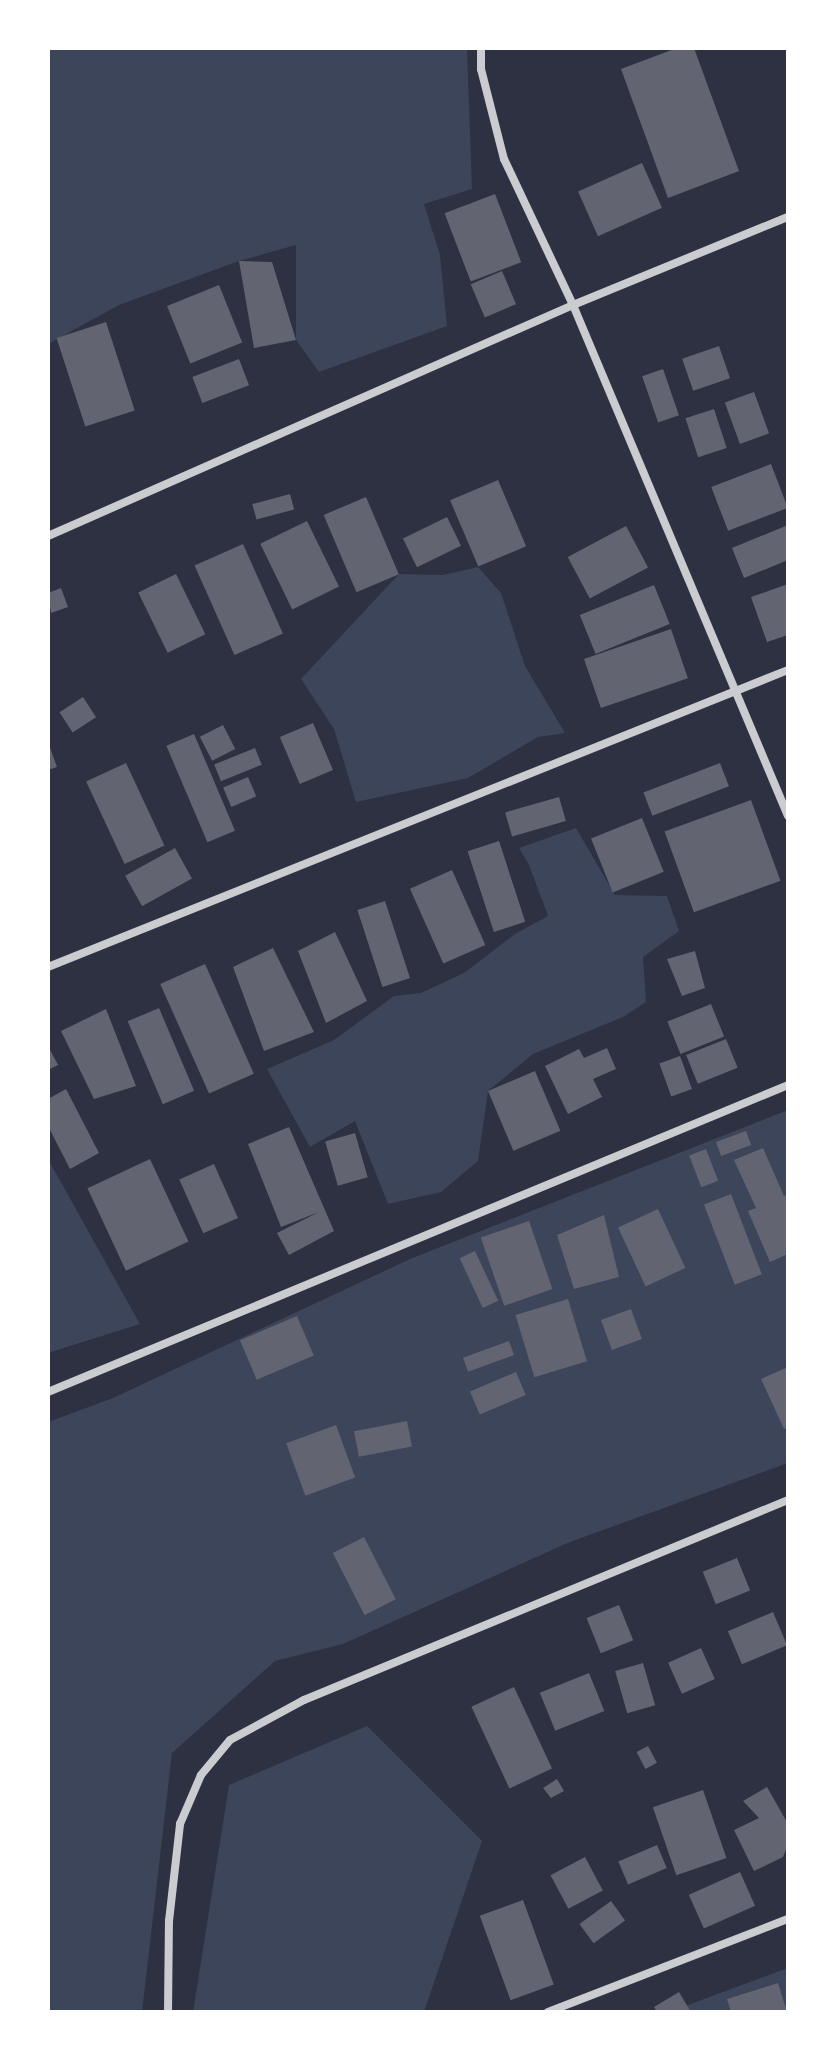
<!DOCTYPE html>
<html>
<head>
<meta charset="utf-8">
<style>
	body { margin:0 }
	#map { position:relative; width:836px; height:2060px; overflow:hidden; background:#2d3142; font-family:Figtree,sans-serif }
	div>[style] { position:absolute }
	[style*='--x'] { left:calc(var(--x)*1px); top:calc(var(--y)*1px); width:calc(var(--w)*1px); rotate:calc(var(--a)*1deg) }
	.green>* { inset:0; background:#3c4559 }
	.building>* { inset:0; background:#626471; transform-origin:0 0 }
	.minor>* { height:8px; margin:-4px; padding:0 4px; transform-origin:4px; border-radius:4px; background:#caccd0 }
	span { translate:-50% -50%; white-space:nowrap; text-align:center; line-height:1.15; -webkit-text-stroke:6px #fff; paint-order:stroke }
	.frame { position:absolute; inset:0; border:50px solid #fff; pointer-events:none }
</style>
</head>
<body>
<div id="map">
	<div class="green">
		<i style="clip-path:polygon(48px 48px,467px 48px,472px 189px,424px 204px,440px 255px,447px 326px,319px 372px,296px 340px,296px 245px,239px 261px,119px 305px,48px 344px)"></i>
		<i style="clip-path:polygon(478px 567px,501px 593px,525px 666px,565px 733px,538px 737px,468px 778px,356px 802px,334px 729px,301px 679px,399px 574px,443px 575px)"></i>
		<i style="clip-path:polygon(576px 828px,615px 895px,667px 896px,679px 931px,643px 957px,646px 1002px,623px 1017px,533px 1054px,488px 1091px,478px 1161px,441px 1192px,388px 1204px,355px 1121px,310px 1147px,267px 1069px,334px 1040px,394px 996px,421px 993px,464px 973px,515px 934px,548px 916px,529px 865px,519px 848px)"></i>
		<i style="clip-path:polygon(788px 1110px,788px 1463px,570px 1542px,343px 1644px,275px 1661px,172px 1753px,142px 2012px,48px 2012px,48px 1422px,113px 1398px,410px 1259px)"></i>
		<i style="clip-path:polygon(48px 1159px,140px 1324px,48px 1353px)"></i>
		<i style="clip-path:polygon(367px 1726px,482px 1841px,424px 2012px,193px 2012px,229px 1785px)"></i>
		<i style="clip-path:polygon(788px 1968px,788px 2012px,669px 2012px)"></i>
	</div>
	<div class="building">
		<i style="clip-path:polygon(677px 48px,694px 48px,739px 171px,668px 198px,621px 69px)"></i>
		<i style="left:642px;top:163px;width:49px;height:70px;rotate:66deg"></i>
		<i style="left:495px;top:194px;width:73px;height:54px;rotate:69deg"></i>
		<i style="clip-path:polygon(239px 261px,272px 262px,296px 340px,254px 348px)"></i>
		<i style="left:502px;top:271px;width:36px;height:34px;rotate:67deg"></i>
		<i style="left:219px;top:285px;width:62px;height:56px;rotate:68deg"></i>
		<i style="left:106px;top:322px;width:93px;height:52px;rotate:72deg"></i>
		<i style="left:719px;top:346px;width:34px;height:39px;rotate:71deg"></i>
		<i style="left:239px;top:359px;width:28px;height:50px;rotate:69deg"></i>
		<i style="left:663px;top:369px;width:49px;height:22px;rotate:71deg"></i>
		<i style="left:754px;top:392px;width:44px;height:31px;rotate:70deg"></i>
		<i style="left:714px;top:409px;width:41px;height:30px;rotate:72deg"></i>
		<i style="left:771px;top:464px;width:47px;height:64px;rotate:69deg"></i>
		<i style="left:498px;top:480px;width:72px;height:52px;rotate:67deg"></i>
		<i style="left:290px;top:494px;width:16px;height:39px;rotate:75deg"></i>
		<i style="left:366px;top:497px;width:84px;height:46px;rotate:67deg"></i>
		<i style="left:447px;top:517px;width:32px;height:49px;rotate:64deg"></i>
		<i style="left:307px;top:521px;width:73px;height:52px;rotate:64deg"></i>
		<i style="clip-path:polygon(788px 525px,788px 560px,744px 578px,732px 548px)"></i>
		<i style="left:626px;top:526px;width:47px;height:66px;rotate:62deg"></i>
		<i style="left:243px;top:544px;width:98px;height:53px;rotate:66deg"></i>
		<i style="left:176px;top:574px;width:67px;height:42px;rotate:64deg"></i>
		<i style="clip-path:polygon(788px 584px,788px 635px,767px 642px,751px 597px)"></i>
		<i style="left:654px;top:585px;width:42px;height:80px;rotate:68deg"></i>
		<i style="clip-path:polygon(61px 588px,68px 607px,51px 613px,48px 593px)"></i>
		<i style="left:671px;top:629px;width:52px;height:92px;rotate:71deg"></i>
		<i style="left:83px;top:697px;width:24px;height:28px;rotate:57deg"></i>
		<i style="left:313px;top:723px;width:51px;height:36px;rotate:67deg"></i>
		<i style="left:223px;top:725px;width:27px;height:26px;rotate:63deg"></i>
		<i style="left:194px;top:734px;width:105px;height:30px;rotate:67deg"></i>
		<i style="clip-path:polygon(48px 742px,57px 767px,48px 770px)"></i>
		<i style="left:255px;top:748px;width:18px;height:44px;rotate:68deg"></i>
		<i style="left:126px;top:763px;width:91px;height:44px;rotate:65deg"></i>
		<i style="left:720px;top:763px;width:25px;height:82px;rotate:69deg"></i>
		<i style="left:248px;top:777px;width:21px;height:27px;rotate:67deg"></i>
		<i style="left:559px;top:797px;width:25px;height:56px;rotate:74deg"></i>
		<i style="left:751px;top:800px;width:86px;height:92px;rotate:70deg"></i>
		<i style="left:642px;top:818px;width:58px;height:55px;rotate:68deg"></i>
		<i style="left:499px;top:841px;width:85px;height:33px;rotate:72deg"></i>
		<i style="left:175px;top:848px;width:35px;height:57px;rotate:61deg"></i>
		<i style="left:452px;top:870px;width:82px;height:46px;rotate:66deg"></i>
		<i style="left:385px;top:901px;width:81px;height:29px;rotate:72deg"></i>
		<i style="clip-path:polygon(335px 932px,367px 1001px,326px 1023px,298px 951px)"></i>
		<i style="clip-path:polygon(273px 948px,314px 1032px,264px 1051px,233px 967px)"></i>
		<i style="clip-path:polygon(695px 951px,705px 988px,682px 996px,667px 959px)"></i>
		<i style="left:205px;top:964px;width:120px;height:49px;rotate:66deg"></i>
		<i style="left:711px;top:1004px;width:35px;height:47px;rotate:68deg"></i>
		<i style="left:159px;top:1008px;width:90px;height:34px;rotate:67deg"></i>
		<i style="clip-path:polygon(106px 1009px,136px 1086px,94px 1099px,61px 1031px)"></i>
		<i style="left:726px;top:1039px;width:31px;height:43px;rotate:68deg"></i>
		<i style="clip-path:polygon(48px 1046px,58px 1065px,48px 1070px)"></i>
		<i style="clip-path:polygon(607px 1048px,616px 1069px,593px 1079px,602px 1097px,568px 1114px,545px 1066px,579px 1049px,584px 1058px)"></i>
		<i style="left:680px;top:1056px;width:35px;height:22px;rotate:70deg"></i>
		<i style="left:535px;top:1071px;width:65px;height:51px;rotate:67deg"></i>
		<i style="clip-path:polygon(66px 1089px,99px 1153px,70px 1169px,48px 1126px,48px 1099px)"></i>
		<i style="clip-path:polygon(289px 1127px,334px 1231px,289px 1255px,277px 1233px,319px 1212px,281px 1227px,248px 1144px)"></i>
		<i style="left:746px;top:1131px;width:15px;height:32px;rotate:70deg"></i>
		<i style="left:355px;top:1133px;width:46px;height:31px;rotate:74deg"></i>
		<i style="clip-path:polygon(763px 1148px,784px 1196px,788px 1194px,788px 1254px,770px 1262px,748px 1211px,756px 1208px,734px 1160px)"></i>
		<i style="left:706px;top:1149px;width:34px;height:18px;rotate:69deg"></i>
		<i style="left:150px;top:1159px;width:91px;height:69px;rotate:65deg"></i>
		<i style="left:214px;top:1164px;width:59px;height:38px;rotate:66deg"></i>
		<i style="left:731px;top:1194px;width:86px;height:29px;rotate:69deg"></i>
		<i style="left:658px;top:1209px;width:65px;height:44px;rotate:65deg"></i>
		<i style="clip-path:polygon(604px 1215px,619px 1277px,574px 1289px,557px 1235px)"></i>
		<i style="left:529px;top:1221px;width:72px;height:51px;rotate:71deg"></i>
		<i style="left:475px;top:1251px;width:55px;height:17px;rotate:65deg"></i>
		<i style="left:568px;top:1299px;width:65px;height:55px;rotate:73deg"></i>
		<i style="left:631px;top:1309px;width:32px;height:32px;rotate:70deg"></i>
		<i style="left:297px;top:1316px;width:43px;height:62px;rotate:67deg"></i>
		<i style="left:509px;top:1341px;width:15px;height:49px;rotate:70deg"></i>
		<i style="clip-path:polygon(788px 1367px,788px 1428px,784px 1429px,761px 1379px)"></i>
		<i style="left:516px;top:1372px;width:25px;height:50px;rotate:67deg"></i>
		<i style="left:407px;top:1421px;width:26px;height:54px;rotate:79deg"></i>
		<i style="left:336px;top:1425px;width:56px;height:53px;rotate:70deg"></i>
		<i style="left:364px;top:1537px;width:70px;height:35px;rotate:63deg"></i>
		<i style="left:737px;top:1558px;width:35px;height:37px;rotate:68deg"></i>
		<i style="left:619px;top:1605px;width:38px;height:35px;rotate:68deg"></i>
		<i style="left:773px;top:1612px;width:36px;height:49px;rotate:67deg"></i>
		<i style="left:701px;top:1648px;width:34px;height:36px;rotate:66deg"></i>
		<i style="left:643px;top:1663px;width:44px;height:29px;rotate:74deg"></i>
		<i style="left:589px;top:1673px;width:41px;height:53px;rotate:68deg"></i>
		<i style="left:514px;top:1687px;width:90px;height:47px;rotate:65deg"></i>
		<i style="left:648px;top:1746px;width:19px;height:13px;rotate:62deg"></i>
		<i style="clip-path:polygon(557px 1779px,564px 1791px,551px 1798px,543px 1788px)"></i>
		<i style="clip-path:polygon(767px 1787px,788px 1824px,788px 1845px,783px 1857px,754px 1871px,734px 1830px,759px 1818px,743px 1801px)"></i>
		<i style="left:703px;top:1790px;width:72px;height:53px;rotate:71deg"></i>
		<i style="left:657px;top:1845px;width:25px;height:42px;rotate:67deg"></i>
		<i style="left:585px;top:1857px;width:38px;height:39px;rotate:62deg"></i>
		<i style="left:740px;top:1872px;width:37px;height:56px;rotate:66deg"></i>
		<i style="left:523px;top:1900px;width:90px;height:46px;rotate:70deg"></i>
		<i style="left:611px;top:1901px;width:24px;height:39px;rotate:54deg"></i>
		<i style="clip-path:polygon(778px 1983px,787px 2012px,731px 2012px,727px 1999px)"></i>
		<i style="clip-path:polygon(679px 1992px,691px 2012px,657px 2012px,654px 2007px)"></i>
	</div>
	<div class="minor">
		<i style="--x:481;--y:48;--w:21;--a:90"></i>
		<i style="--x:481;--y:69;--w:93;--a:75.7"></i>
		<i style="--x:504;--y:159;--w:161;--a:64.7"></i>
		<i style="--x:573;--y:305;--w:554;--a:67.18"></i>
		<i style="--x:48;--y:536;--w:574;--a:-23.75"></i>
		<i style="--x:573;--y:305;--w:232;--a:-22.3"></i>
		<i style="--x:48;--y:967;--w:797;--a:-21.87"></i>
		<i style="--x:48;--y:1392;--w:801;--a:-22.53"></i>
		<i style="--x:168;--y:2012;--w:91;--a:-89.4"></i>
		<i style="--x:169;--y:1921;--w:98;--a:-83.5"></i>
		<i style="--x:180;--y:1824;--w:53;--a:-66.8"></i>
		<i style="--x:201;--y:1775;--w:45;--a:-50.4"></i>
		<i style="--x:230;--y:1740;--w:84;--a:-28.4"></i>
		<i style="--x:304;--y:1700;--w:524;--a:-22.45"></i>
		<i style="--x:548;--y:2012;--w:257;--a:-21.2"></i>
	</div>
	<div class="frame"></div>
</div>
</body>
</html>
